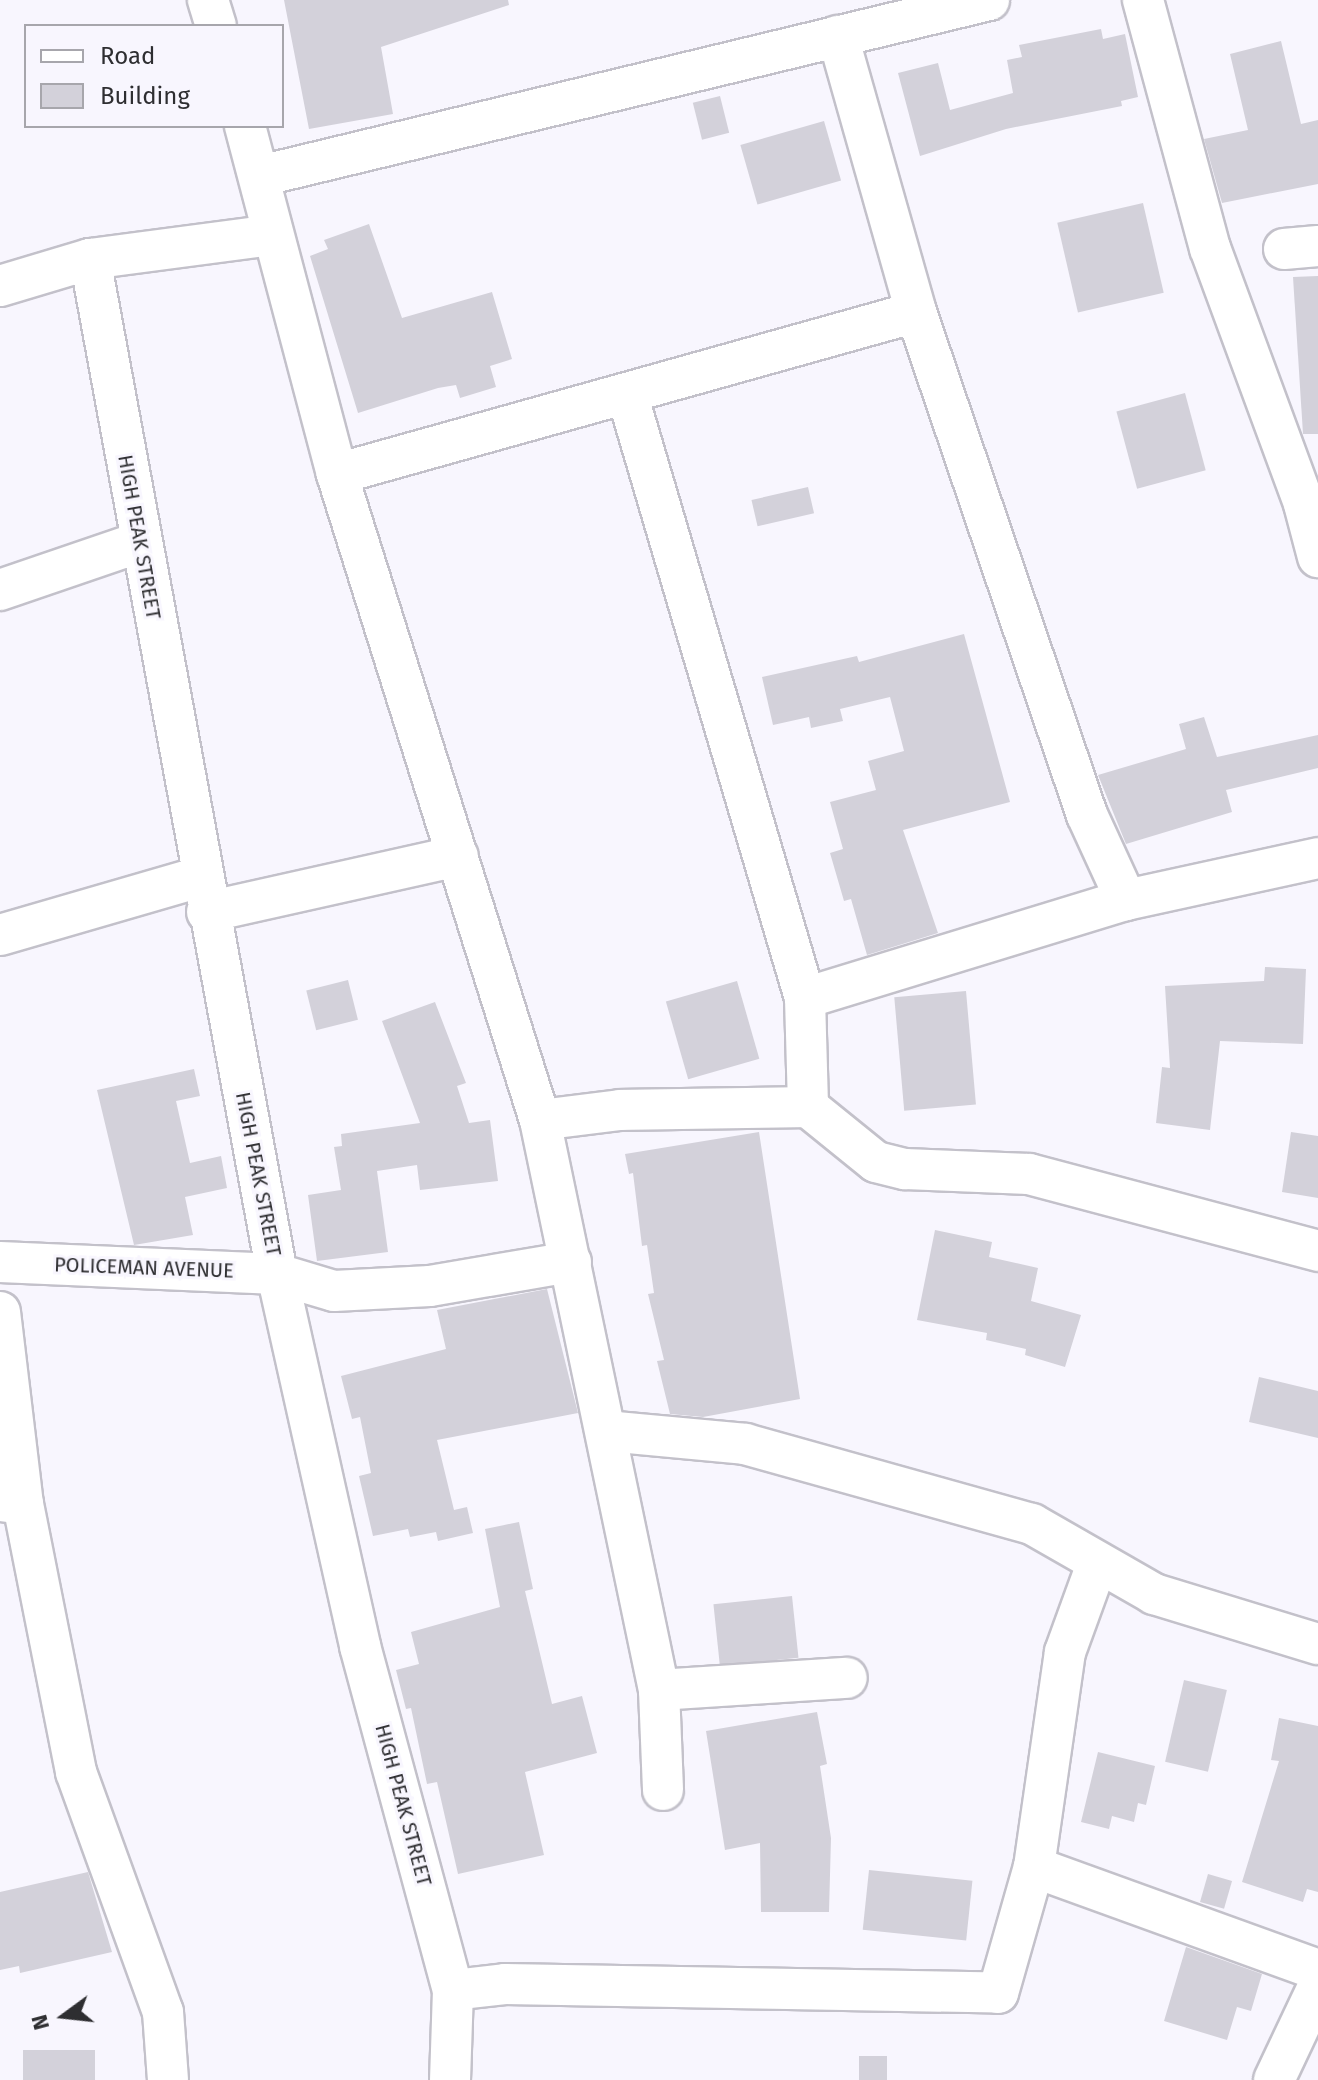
<!DOCTYPE html>
<html>
<head>
<meta charset="utf-8">
<style>
	body { margin:0 }
	#map { position:relative; width:1318px; height:2080px; overflow:hidden; background:#f8f6fe; font-family:"Fira Sans",sans-serif }
	div>[style] { position:absolute }
	[style*='--x'] { left:calc(var(--x)*1px); top:calc(var(--y)*1px); width:calc(var(--w)*1px); rotate:calc(var(--a)*1deg) }
	.building>* { inset:0; background:#d3d1da; transform-origin:0 0 }
	.roads { filter:drop-shadow(2px 0 #c3c1ca) drop-shadow(-2px 0 #c3c1ca) drop-shadow(0 2px #c3c1ca) drop-shadow(0 -2px #c3c1ca) }
	.minor>* { height:40px; margin:-20px; padding:0 20px; transform-origin:20px; border-radius:20px; background:#fff }
	span { translate:-50% -50%; white-space:nowrap; text-align:center; line-height:1.15; -webkit-text-stroke:6px #f8f6fe; paint-order:stroke }
	.street-label { font-size:20px; color:#2e2e31 }
	.legend { position:absolute; left:24px; top:24px; width:260px; height:104px; box-sizing:border-box; background:#f8f6fe; border:2px solid #a7a6ac; margin:0; padding:10px 14px; list-style:none; font-size:24px; color:#2e2e31 }
	.legend li { display:flex; align-items:center; gap:16px; height:40px }
	.legend b { width:40px; border:2px solid #a7a6ac }
	.north { position:absolute; left:24px; top:1976px; width:80px; height:80px; -webkit-text-stroke:6px #f8f6fe; paint-order:stroke; rotate:255deg; font-size:22px; font-weight:700; line-height:32px; text-align:center; color:#2e2e31 }
	.north::after { content:''; display:block; margin:auto; width:28px; height:36px; background:#2e2e31; clip-path:polygon(50% 0,100% 100%,50% 72%,0 100%) }
</style>
</head>
<body>
<div id="map">
	<div class="building">
		<i style="clip-path:polygon(284px 0,508px 0,509px 5px,381px 47px,393px 114px,309px 129px)"></i>
		<i style="clip-path:polygon(1101px 29px,1103px 39px,1125px 34px,1138px 97px,1121px 101px,1122px 106px,1006px 129px,920px 156px,898px 73px,938px 63px,950px 110px,1013px 93px,1007px 60px,1022px 57px,1019px 45px)"></i>
		<i style="clip-path:polygon(1281px 41px,1301px 124px,1318px 120px,1318px 184px,1222px 203px,1204px 139px,1248px 130px,1230px 54px)"></i>
		<i style="left:720px;top:96px;width:38px;height:28px;rotate:76deg"></i>
		<i style="left:824px;top:121px;width:62px;height:87px;rotate:74deg"></i>
		<i style="left:1143px;top:203px;width:92px;height:88px;rotate:77deg"></i>
		<i style="clip-path:polygon(369px 224px,402px 318px,492px 292px,512px 359px,490px 366px,496px 387px,460px 398px,456px 385px,438px 388px,358px 413px,310px 256px,328px 249px,324px 240px)"></i>
		<i style="clip-path:polygon(1318px 276px,1318px 434px,1303px 434px,1293px 277px)"></i>
		<i style="left:1185px;top:393px;width:80px;height:71px;rotate:75deg"></i>
		<i style="left:808px;top:487px;width:27px;height:58px;rotate:77deg"></i>
		<i style="clip-path:polygon(964px 634px,1010px 802px,903px 830px,938px 933px,867px 955px,851px 899px,844px 901px,830px 853px,843px 849px,830px 802px,876px 790px,868px 761px,904px 751px,890px 697px,840px 709px,843px 721px,811px 728px,809px 717px,773px 725px,762px 677px,857px 656px,859px 662px)"></i>
		<i style="clip-path:polygon(1204px 717px,1217px 757px,1318px 735px,1318px 768px,1226px 790px,1232px 812px,1126px 844px,1098px 775px,1186px 749px,1179px 724px)"></i>
		<i style="clip-path:polygon(1265px 967px,1306px 969px,1303px 1044px,1220px 1041px,1210px 1130px,1156px 1123px,1162px 1067px,1170px 1068px,1165px 986px,1264px 981px)"></i>
		<i style="left:348px;top:980px;width:41px;height:43px;rotate:76deg"></i>
		<i style="left:737px;top:981px;width:81px;height:74px;rotate:74deg"></i>
		<i style="left:966px;top:991px;width:114px;height:72px;rotate:85deg"></i>
		<i style="clip-path:polygon(435px 1002px,466px 1083px,457px 1086px,469px 1123px,490px 1120px,498px 1181px,420px 1190px,417px 1165px,377px 1171px,388px 1252px,317px 1261px,308px 1195px,341px 1190px,334px 1147px,342px 1146px,341px 1134px,420px 1123px,382px 1021px)"></i>
		<i style="clip-path:polygon(194px 1069px,200px 1096px,176px 1101px,190px 1163px,221px 1156px,227px 1188px,185px 1197px,193px 1235px,134px 1245px,97px 1090px)"></i>
		<i style="clip-path:polygon(759px 1132px,800px 1399px,703px 1417px,670px 1414px,657px 1361px,664px 1360px,648px 1294px,654px 1293px,647px 1245px,642px 1246px,633px 1173px,629px 1174px,625px 1154px)"></i>
		<i style="clip-path:polygon(1291px 1132px,1318px 1136px,1318px 1198px,1282px 1192px)"></i>
		<i style="clip-path:polygon(935px 1230px,992px 1242px,989px 1257px,1038px 1268px,1031px 1301px,1081px 1315px,1065px 1367px,1025px 1355px,1026px 1349px,986px 1340px,987px 1333px,917px 1320px)"></i>
		<i style="clip-path:polygon(547px 1289px,578px 1413px,437px 1440px,454px 1510px,467px 1507px,473px 1533px,438px 1541px,436px 1532px,410px 1537px,408px 1529px,373px 1536px,359px 1476px,371px 1473px,360px 1417px,352px 1419px,341px 1376px,446px 1349px,437px 1310px)"></i>
		<i style="clip-path:polygon(1259px 1377px,1318px 1391px,1318px 1438px,1249px 1422px)"></i>
		<i style="clip-path:polygon(519px 1522px,533px 1589px,525px 1591px,552px 1704px,582px 1696px,597px 1753px,525px 1772px,544px 1855px,458px 1874px,437px 1782px,427px 1784px,411px 1708px,406px 1709px,396px 1670px,419px 1664px,411px 1632px,500px 1607px,485px 1529px)"></i>
		<i style="left:792px;top:1596px;width:62px;height:79px;rotate:84deg"></i>
		<i style="left:1184px;top:1680px;width:44px;height:84px;rotate:13deg"></i>
		<i style="clip-path:polygon(817px 1712px,827px 1764px,820px 1766px,831px 1838px,829px 1912px,761px 1912px,760px 1843px,725px 1850px,706px 1731px)"></i>
		<i style="clip-path:polygon(1279px 1718px,1318px 1726px,1318px 1892px,1307px 1889px,1303px 1902px,1242px 1882px,1279px 1761px,1271px 1760px)"></i>
		<i style="clip-path:polygon(1098px 1752px,1155px 1766px,1146px 1805px,1138px 1803px,1134px 1822px,1112px 1816px,1109px 1829px,1081px 1822px)"></i>
		<i style="left:869px;top:1870px;width:104px;height:60px;rotate:6deg"></i>
		<i style="clip-path:polygon(88px 1872px,112px 1952px,20px 1973px,19px 1966px,0 1970px,0 1892px)"></i>
		<i style="left:1208px;top:1874px;width:25px;height:29px;rotate:16deg"></i>
		<i style="clip-path:polygon(1186px 1947px,1262px 1974px,1251px 2011px,1237px 2007px,1227px 2040px,1164px 2021px)"></i>
		<i style="left:23px;top:2050px;width:72px;height:30px"></i>
		<i style="left:859px;top:2056px;width:28px;height:24px"></i>
	</div>
	<div class="roads">
		<div class="minor">
			<i style="--x:208;--y:0;--w:27;--a:73"></i>
			<i style="--x:1143;--y:0;--w:257;--a:74.9"></i>
			<i style="--x:1210;--y:248;--w:273;--a:69.8"></i>
			<i style="--x:1304;--y:504;--w:55;--a:75.2"></i>
			<i style="--x:245;--y:126;--w:360;--a:75.2"></i>
			<i style="--x:337;--y:474;--w:677;--a:72.56"></i>
			<i style="--x:540;--y:1120;--w:582;--a:78.21"></i>
			<i style="--x:659;--y:1690;--w:100;--a:87.7"></i>
			<i style="--x:260;--y:176;--w:750;--a:-13.57"></i>
			<i style="--x:1284;--y:249;--w:34;--a:-5"></i>
			<i style="--x:90;--y:259;--w:1032;--a:79.56"></i>
			<i style="--x:277;--y:1274;--w:381;--a:77.4"></i>
			<i style="--x:360;--y:1646;--w:356;--a:74.9"></i>
			<i style="--x:453;--y:1990;--w:90;--a:91.9"></i>
			<i style="--x:0;--y:286;--w:94;--a:-16.7"></i>
			<i style="--x:90;--y:259;--w:184;--a:-7.5"></i>
			<i style="--x:627;--y:394;--w:630;--a:73.58"></i>
			<i style="--x:805;--y:998;--w:109;--a:88.4"></i>
			<i style="--x:337;--y:474;--w:601;--a:-15.63"></i>
			<i style="--x:0;--y:590;--w:148;--a:-18.9"></i>
			<i style="--x:1126;--y:900;--w:197;--a:-12.3"></i>
			<i style="--x:207;--y:912;--w:257;--a:-12.6"></i>
			<i style="--x:0;--y:935;--w:208;--a:-16.2"></i>
			<i style="--x:805;--y:998;--w:336;--a:-17"></i>
			<i style="--x:1126;--y:900;--w:94;--a:-114.6"></i>
			<i style="--x:1087;--y:815;--w:531;--a:-108.78"></i>
			<i style="--x:916;--y:312;--w:287;--a:-105.8"></i>
			<i style="--x:540;--y:1120;--w:81;--a:-7.1"></i>
			<i style="--x:620;--y:1110;--w:188;--a:-0.9"></i>
			<i style="--x:808;--y:1107;--w:87;--a:39"></i>
			<i style="--x:876;--y:1162;--w:30;--a:14"></i>
			<i style="--x:905;--y:1169;--w:124;--a:2.3"></i>
			<i style="--x:1029;--y:1174;--w:299;--a:14.9"></i>
			<i style="--x:0;--y:1262;--w:277;--a:2.5"></i>
			<i style="--x:277;--y:1274;--w:59;--a:16.6"></i>
			<i style="--x:334;--y:1291;--w:96;--a:-3"></i>
			<i style="--x:430;--y:1286;--w:143;--a:-9.7"></i>
			<i style="--x:0;--y:1312;--w:193;--a:83.2"></i>
			<i style="--x:606;--y:1431;--w:140;--a:5.3"></i>
			<i style="--x:745;--y:1444;--w:298;--a:15.6"></i>
			<i style="--x:1032;--y:1524;--w:141;--a:29.8"></i>
			<i style="--x:1154;--y:1594;--w:171;--a:17"></i>
			<i style="--x:0;--y:1501;--w:23;--a:7"></i>
			<i style="--x:23;--y:1504;--w:273;--a:78.8"></i>
			<i style="--x:76;--y:1772;--w:255;--a:70.1"></i>
			<i style="--x:163;--y:2012;--w:68;--a:85.8"></i>
			<i style="--x:659;--y:1690;--w:188;--a:-3.7"></i>
			<i style="--x:1034;--y:1867;--w:302;--a:19.9"></i>
			<i style="--x:453;--y:1990;--w:52;--a:-6.6"></i>
			<i style="--x:505;--y:1984;--w:493;--a:1"></i>
			<i style="--x:998;--y:1993;--w:131;--a:-74.1"></i>
			<i style="--x:1034;--y:1867;--w:217;--a:-81.8"></i>
			<i style="--x:1065;--y:1652;--w:94;--a:-70"></i>
			<i style="--x:1274;--y:2080;--w:103;--a:-64.7"></i>
		</div>
	</div>
	<div class="street-label">
		<span style="left:139px;top:537px;rotate:80deg">HIGH PEAK STREET</span>
		<span style="left:258px;top:1174px;rotate:79deg">HIGH PEAK STREET</span>
		<span style="left:144px;top:1268px;rotate:2deg">POLICEMAN AVENUE</span>
		<span style="left:403px;top:1805px;rotate:75deg">HIGH PEAK STREET</span>
	</div>
	<ul class="legend">
	<li><b style="height:10px;background:#fff"></b>Road</li>
	<li><b style="height:22px;background:#d3d1da"></b>Building</li>
	</ul>
	<div class="north">N</div>
</div>
</body>
</html>
